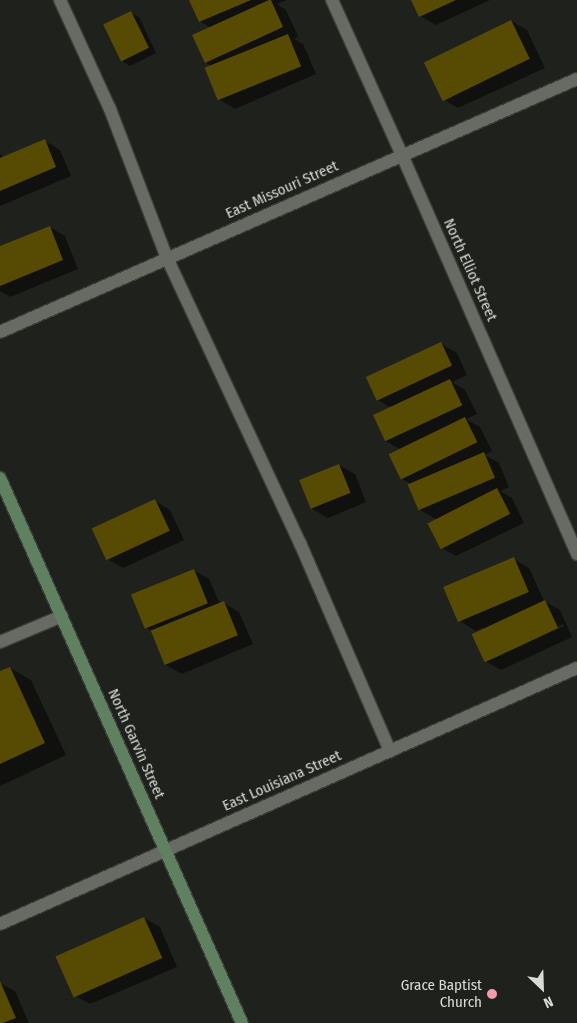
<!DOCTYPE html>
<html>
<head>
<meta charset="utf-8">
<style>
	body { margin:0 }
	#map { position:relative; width:577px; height:1023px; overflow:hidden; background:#1f211c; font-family:"Fira Sans Condensed",sans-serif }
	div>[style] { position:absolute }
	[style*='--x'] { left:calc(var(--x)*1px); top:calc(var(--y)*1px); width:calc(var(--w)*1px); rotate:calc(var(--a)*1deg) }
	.shadow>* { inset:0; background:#0007 }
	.building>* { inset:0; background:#574b04; transform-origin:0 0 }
	.roads { filter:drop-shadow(1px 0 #3b3d39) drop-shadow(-1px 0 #3b3d39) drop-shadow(0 1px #3b3d39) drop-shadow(0 -1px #3b3d39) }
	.lane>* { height:12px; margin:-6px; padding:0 6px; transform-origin:6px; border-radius:6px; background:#686a64 }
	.street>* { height:12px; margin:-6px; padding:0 6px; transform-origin:6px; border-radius:6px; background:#686a64 }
	.secondary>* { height:12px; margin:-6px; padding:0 6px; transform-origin:6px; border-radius:6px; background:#60815f }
	.dots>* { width:14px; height:14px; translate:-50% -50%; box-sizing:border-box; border:2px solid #1f211c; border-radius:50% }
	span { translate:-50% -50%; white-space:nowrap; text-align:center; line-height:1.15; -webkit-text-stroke:4px #1f211c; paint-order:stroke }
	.street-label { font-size:15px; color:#d9dbd7 }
	.poi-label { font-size:15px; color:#d9dbd7 }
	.right { translate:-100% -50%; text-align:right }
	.north { position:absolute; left:517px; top:963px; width:50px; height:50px; -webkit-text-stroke:4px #1f211c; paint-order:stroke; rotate:156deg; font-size:14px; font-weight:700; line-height:20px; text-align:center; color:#d9dbd7 }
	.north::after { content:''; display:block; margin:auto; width:18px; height:22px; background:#d9dbd7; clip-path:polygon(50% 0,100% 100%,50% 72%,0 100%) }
</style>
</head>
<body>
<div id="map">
	<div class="shadow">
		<i style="clip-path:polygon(191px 0,287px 0,277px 4px,286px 10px,298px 36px,294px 39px,303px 44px,316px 74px,235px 109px,220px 100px,214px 67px,206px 63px,194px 36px,211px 28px,200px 21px)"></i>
		<i style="clip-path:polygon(413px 0,490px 0,436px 25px,420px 16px)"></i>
		<i style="clip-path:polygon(131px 13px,139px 17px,156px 53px,130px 66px,122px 61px)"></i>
		<i style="clip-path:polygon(511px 21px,527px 30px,545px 68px,458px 108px,443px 99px)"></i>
		<i style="clip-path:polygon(45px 141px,60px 150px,71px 176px,0 206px,0 153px,3px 158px)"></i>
		<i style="clip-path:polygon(50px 227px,65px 236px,78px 269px,10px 297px,0 291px,0 247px)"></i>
		<i style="clip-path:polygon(441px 344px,457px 353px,467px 375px,452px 382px,465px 390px,477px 414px,466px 419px,480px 427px,492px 451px,485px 455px,499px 463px,509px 487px,500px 491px,512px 498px,524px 523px,456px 556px,440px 547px,436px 519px,420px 510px,412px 485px,401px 478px,400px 449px,385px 441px,392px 408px,378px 400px)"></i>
		<i style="clip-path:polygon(339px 465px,355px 474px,366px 502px,328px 518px,312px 509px)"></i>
		<i style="clip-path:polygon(155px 501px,170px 510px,184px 540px,123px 568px,107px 559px)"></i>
		<i style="clip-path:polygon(evenodd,514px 559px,529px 568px,544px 601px,560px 610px,572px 637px,501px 670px,485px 661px,484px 627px,476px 631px,461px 622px,514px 559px,563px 624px,564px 626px,493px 659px,493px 656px,563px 624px)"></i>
		<i style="clip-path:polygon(194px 570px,209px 579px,220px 604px,224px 603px,239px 612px,253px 644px,182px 674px,166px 665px,152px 631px,147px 628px)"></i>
		<i style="clip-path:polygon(10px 668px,31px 680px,66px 755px,0 786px,0 673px)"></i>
		<i style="clip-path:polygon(144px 918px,160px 927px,177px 967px,90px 1004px,74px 995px)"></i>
		<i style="clip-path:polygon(0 983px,15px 991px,29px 1023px,0 1023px)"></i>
	</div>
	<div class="building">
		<i style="clip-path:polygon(189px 0,251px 0,199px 22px)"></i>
		<i style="clip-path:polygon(269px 0,271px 0,283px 27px,205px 63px,192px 35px)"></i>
		<i style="clip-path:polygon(411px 0,456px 0,419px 17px)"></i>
		<i style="left:131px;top:11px;width:41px;height:31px;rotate:64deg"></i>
		<i style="left:511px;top:20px;width:43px;height:97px;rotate:64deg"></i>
		<i style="left:288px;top:34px;width:35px;height:90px;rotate:68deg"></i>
		<i style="clip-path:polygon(45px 139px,56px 167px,0 191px,0 158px)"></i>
		<i style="clip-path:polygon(50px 226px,63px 260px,0 286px,0 246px)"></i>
		<i style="left:441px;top:342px;width:26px;height:83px;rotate:65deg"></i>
		<i style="left:450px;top:379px;width:29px;height:85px;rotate:65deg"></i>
		<i style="left:465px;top:417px;width:28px;height:85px;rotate:64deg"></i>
		<i style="left:484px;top:452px;width:28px;height:83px;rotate:67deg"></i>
		<i style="left:339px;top:464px;width:31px;height:43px;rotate:68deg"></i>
		<i style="left:497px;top:488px;width:29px;height:78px;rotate:63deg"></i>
		<i style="left:155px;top:499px;width:35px;height:70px;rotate:65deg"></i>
		<i style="left:514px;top:557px;width:38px;height:77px;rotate:67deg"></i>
		<i style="left:194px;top:569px;width:37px;height:68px;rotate:68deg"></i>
		<i style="left:545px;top:600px;width:31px;height:81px;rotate:65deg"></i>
		<i style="left:224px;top:601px;width:37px;height:79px;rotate:68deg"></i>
		<i style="clip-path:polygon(10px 667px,45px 743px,0 764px,0 671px)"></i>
		<i style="left:144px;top:917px;width:45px;height:97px;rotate:66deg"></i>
		<i style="clip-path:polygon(0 981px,16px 1018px,3px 1023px,0 1023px)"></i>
	</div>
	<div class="roads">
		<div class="lane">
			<i style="--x:60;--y:0;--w:120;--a:65.4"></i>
			<i style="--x:110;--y:109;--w:160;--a:69.1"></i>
			<i style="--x:167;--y:258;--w:315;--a:65"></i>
			<i style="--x:300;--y:543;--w:227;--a:66.6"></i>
			<i style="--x:0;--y:642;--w:67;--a:-22.8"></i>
		</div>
		<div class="street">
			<i style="--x:332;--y:0;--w:170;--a:65.7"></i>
			<i style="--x:402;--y:155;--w:436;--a:66.3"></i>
			<i style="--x:0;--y:332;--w:630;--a:-23.68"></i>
			<i style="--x:0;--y:924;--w:631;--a:-23.93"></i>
		</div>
		<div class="secondary">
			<i style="--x:0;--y:478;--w:596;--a:66.06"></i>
		</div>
	</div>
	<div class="dots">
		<i style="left:492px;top:994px;background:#f39aac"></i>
	</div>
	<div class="street-label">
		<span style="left:282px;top:190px;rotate:-24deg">East Missouri Street</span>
		<span style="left:470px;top:270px;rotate:66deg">North Elliot Street</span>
		<span style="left:136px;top:744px;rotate:66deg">North Garvin Street</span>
		<span style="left:282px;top:781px;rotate:-24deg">East Louisiana Street</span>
	</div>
	<div class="poi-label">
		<span class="right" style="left:482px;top:994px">Grace Baptist<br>Church</span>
	</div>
	<div class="north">N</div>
</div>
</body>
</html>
